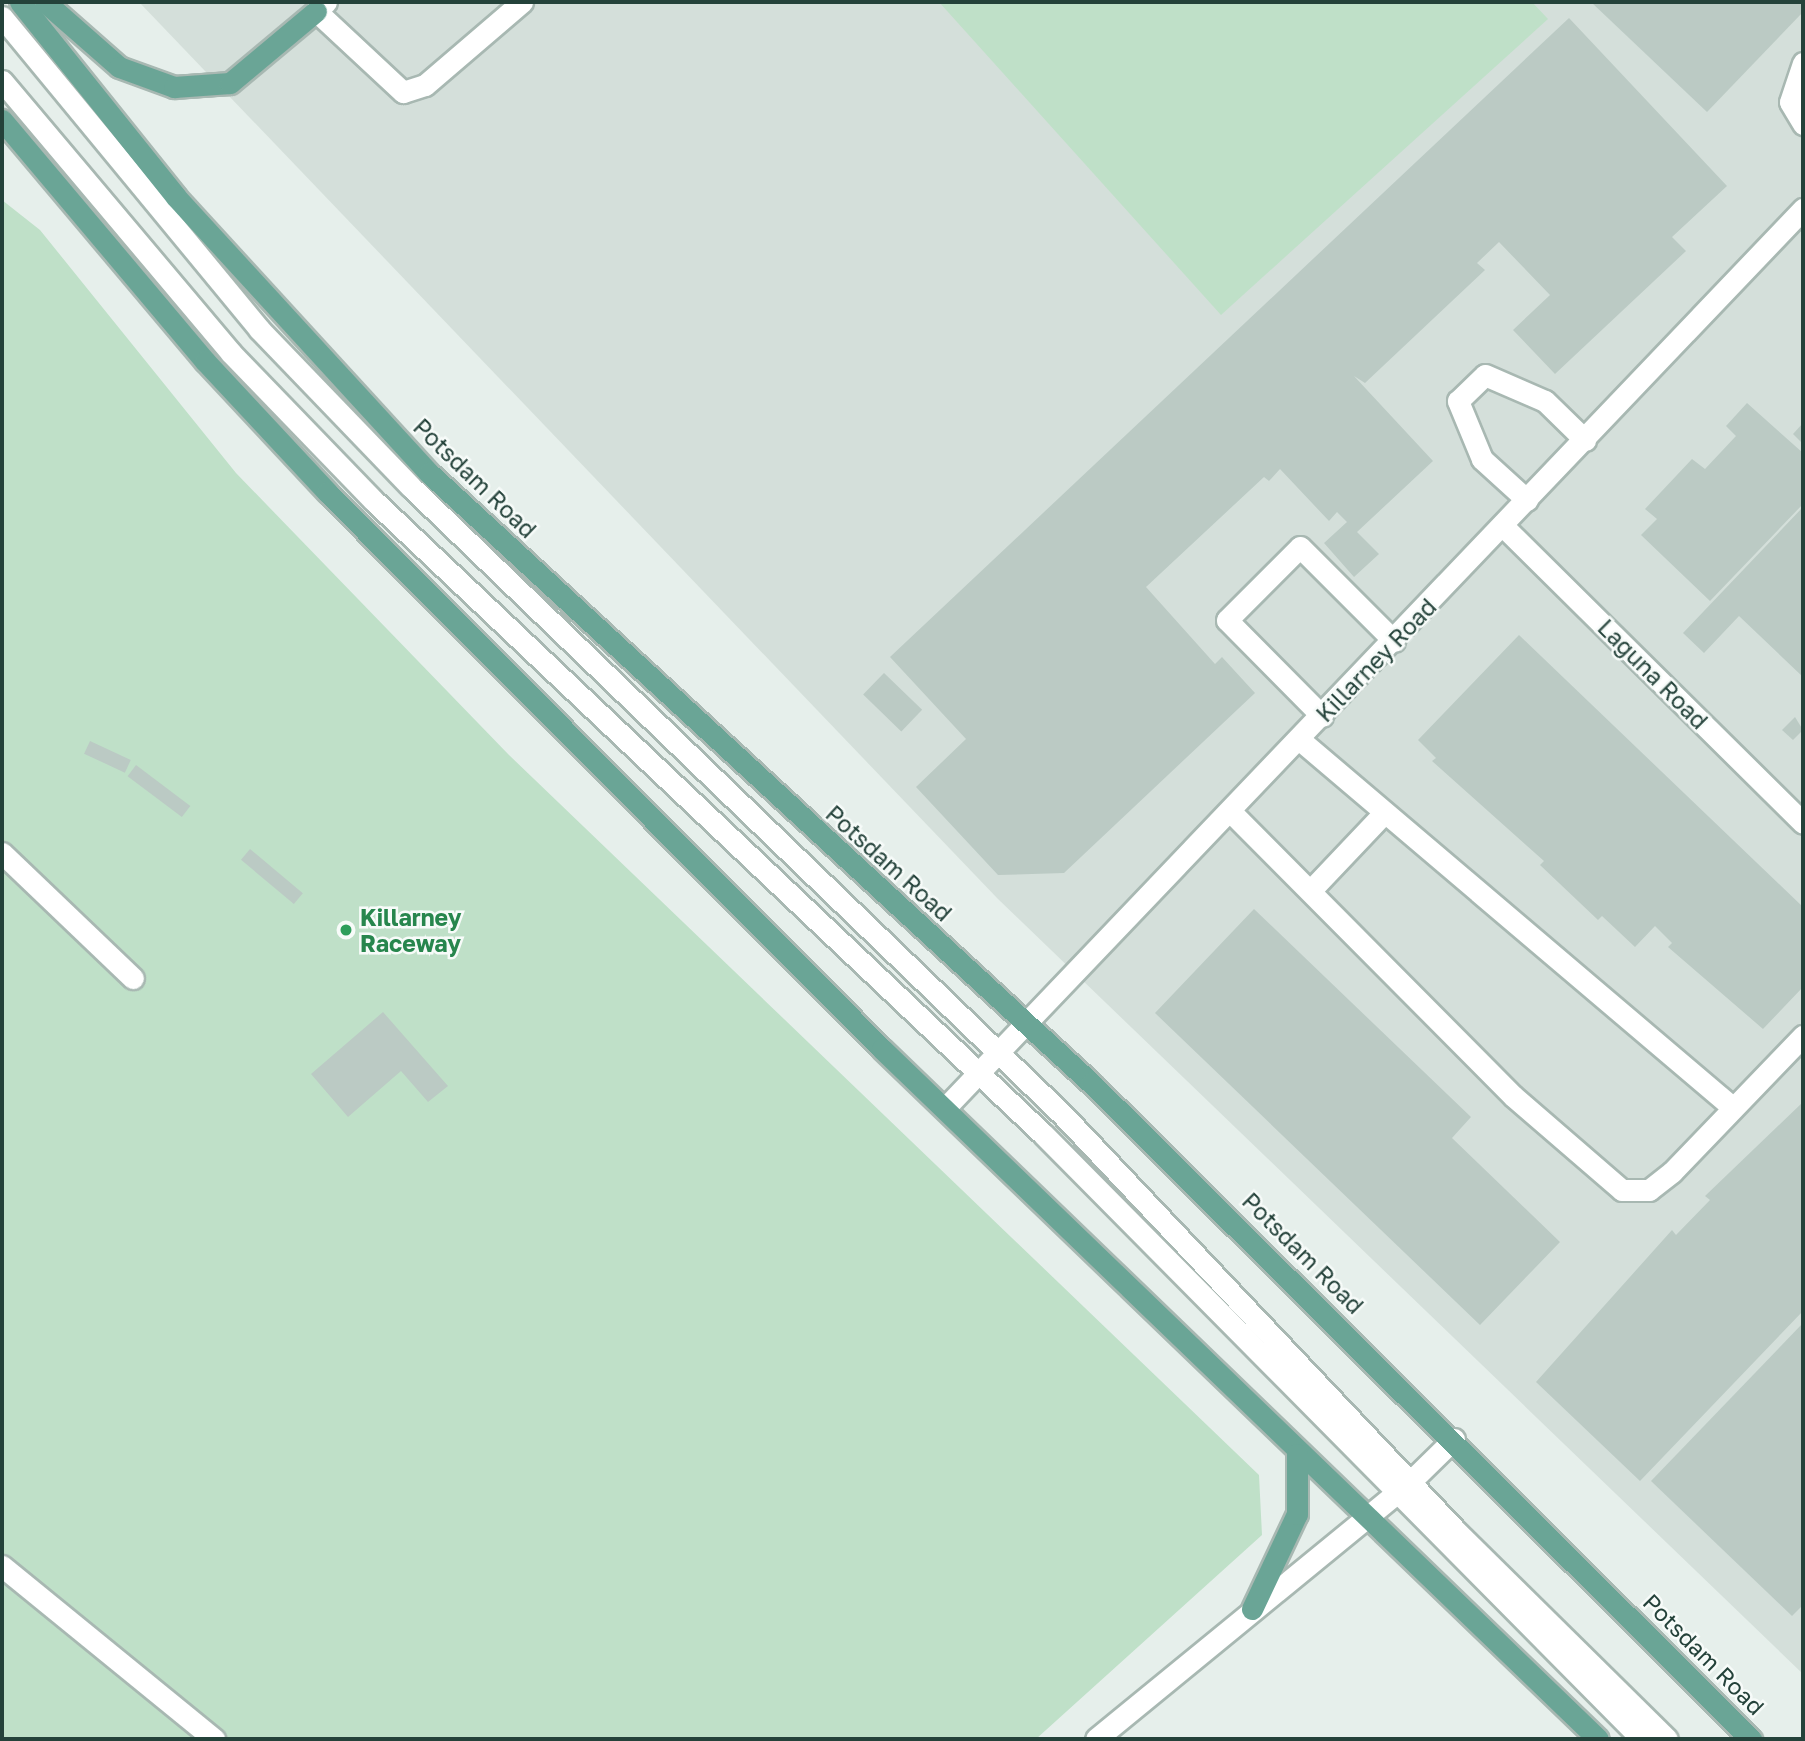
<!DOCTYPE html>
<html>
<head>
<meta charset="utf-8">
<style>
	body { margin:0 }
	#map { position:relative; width:1805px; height:1741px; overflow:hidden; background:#e6efeb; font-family:"Golos Text",sans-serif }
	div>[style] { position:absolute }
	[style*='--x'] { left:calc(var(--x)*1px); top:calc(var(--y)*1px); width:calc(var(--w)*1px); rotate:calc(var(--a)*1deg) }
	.built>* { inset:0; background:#d4dfda }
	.green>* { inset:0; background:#bfe0c8 }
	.building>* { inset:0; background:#bbcac4; transform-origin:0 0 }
	.roads { filter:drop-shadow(2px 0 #a8b8b2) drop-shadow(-2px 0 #a8b8b2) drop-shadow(0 2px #a8b8b2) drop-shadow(0 -2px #a8b8b2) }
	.service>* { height:21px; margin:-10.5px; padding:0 10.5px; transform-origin:10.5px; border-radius:10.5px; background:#fff }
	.minor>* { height:21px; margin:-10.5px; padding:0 10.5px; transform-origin:10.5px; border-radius:10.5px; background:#fff }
	.primary>* { height:21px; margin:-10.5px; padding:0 10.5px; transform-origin:10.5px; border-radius:10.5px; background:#6aa596 }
	.dots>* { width:19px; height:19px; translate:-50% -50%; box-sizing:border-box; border:4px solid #f7fbf9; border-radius:50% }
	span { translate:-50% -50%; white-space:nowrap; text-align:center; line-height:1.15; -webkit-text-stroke:5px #f7fbf9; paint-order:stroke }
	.street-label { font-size:23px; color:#24423a }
	.leisure-label { font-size:23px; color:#27864d; font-weight:700 }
	.left { translate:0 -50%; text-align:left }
	.frame { position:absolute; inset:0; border:4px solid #24423a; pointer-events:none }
</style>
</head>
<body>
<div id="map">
	<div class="built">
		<i style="clip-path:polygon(139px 2px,1803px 2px,1803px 1674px,998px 899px)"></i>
	</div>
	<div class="green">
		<i style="clip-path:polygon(939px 2px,1532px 2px,1548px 19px,1221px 315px)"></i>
		<i style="clip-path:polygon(2px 200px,40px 230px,236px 473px,509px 755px,1259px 1475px,1262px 1535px,1036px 1739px,2px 1739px)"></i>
	</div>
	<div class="building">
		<i style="clip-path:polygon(1591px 2px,1803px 2px,1803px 12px,1707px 112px)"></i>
		<i style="clip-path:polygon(1569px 18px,1727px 186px,1672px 237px,1686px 251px,1555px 374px,1513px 330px,1550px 295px,1499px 242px,1477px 263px,1485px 270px,1365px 383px,1354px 376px,1433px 461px,1357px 532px,1379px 554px,1354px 577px,1324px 543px,1347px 522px,1337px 512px,1329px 521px,1280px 469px,1269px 481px,1264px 477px,1146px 587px,1215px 664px,1222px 657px,1255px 693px,1064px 873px,998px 875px,916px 787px,966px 739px,890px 657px)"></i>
		<i style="clip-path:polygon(1747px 403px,1803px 453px,1803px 504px,1710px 601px,1641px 535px,1657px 519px,1645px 509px,1692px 459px,1705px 469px,1736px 436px,1726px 426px)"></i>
		<i style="clip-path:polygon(1803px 423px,1803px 444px,1793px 434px)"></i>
		<i style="clip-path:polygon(1803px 507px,1803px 677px,1739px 616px,1704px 653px,1683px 633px)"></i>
		<i style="clip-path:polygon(1519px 635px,1803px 907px,1803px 987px,1763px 1029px,1668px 947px,1672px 943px,1655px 926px,1635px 947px,1602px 916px,1598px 920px,1540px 865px,1544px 861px,1432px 761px,1436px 758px,1418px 740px)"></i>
		<i style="left:884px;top:673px;width:53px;height:30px;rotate:44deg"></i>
		<i style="clip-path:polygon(1795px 717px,1803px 730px,1793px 740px,1782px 730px)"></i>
		<i style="left:90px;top:741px;width:45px;height:14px;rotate:25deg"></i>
		<i style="left:136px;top:765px;width:68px;height:14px;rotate:37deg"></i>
		<i style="left:250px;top:849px;width:69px;height:14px;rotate:40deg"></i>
		<i style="clip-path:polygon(1254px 909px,1471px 1117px,1452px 1138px,1560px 1242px,1480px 1325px,1155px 1013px)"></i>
		<i style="clip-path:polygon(383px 1012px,448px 1086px,428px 1102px,401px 1071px,348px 1117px,311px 1074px)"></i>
		<i style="clip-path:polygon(1803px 1102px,1803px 1311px,1640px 1481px,1536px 1382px,1672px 1230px,1676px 1235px,1710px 1200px,1705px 1196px)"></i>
		<i style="clip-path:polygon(1803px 1323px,1803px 1605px,1792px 1616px,1651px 1481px)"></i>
	</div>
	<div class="roads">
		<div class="service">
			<i style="--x:326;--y:2;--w:13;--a:138"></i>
			<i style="--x:316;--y:11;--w:119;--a:43"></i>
			<i style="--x:403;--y:92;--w:23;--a:-18"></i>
			<i style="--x:425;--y:85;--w:128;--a:-40.6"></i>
			<i style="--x:2;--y:17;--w:404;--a:50.5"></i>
			<i style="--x:259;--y:329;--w:218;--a:46.1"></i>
			<i style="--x:410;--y:486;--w:905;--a:43.93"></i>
			<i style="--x:1062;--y:1114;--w:574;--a:46.62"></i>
			<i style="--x:1456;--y:1531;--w:296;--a:44.6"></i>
			<i style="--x:1803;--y:63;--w:41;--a:108.4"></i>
			<i style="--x:1790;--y:102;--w:26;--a:59"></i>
			<i style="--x:2;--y:81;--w:356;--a:49.9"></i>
			<i style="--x:231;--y:353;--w:204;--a:46"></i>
			<i style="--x:373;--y:500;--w:922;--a:43.42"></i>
			<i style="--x:1043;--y:1134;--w:851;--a:45.29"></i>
			<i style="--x:1527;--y:500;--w:61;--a:-137.7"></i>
			<i style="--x:1482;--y:459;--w:63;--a:-112.5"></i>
			<i style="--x:1458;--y:401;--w:37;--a:-44"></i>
			<i style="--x:1485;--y:375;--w:65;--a:23.4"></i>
			<i style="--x:1545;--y:401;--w:56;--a:44.3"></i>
			<i style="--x:1322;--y:716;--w:135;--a:-134.7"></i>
			<i style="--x:1227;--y:620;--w:103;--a:-45"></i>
			<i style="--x:1300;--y:547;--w:133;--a:45"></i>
			<i style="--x:1300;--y:740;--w:567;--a:40.35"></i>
			<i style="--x:1232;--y:813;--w:399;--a:45.2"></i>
			<i style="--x:1513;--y:1096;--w:144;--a:40.8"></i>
			<i style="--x:1622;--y:1190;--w:27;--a:0"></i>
			<i style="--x:1649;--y:1190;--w:29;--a:-38"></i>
			<i style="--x:1672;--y:1172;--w:189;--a:-46.1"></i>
			<i style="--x:2;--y:853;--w:181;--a:43.7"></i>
			<i style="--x:1311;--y:890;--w:105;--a:-46.5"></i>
			<i style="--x:2;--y:1566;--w:274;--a:39.2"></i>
		</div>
		<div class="minor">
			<i style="--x:1503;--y:526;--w:422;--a:44.7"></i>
			<i style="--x:945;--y:1108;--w:1243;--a:-46.34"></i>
			<i style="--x:1096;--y:1739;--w:407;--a:-39.3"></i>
			<i style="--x:1411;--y:1481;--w:60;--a:-44.3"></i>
		</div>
		<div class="primary">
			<i style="--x:20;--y:2;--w:250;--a:51.3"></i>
			<i style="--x:176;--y:197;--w:374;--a:47.5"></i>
			<i style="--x:429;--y:473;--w:900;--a:42.66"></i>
			<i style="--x:1091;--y:1083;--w:931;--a:44.83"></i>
			<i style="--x:45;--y:2;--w:98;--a:41.3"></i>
			<i style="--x:119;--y:67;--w:59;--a:20"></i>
			<i style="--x:174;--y:87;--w:56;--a:-4.1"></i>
			<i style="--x:230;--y:83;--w:112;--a:-39.9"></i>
			<i style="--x:2;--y:120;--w:315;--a:49.9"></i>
			<i style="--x:205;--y:361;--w:179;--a:47"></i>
			<i style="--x:327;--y:492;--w:786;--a:45.1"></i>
			<i style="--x:882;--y:1049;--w:994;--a:43.94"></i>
			<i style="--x:1252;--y:1609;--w:105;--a:-64.7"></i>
			<i style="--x:1297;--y:1514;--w:60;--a:-90"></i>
		</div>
	</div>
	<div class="dots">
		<i style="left:346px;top:930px;background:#2e9e5b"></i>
	</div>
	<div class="street-label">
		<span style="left:475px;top:478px;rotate:44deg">Potsdam Road</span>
		<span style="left:1376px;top:660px;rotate:-46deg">Killarney Road</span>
		<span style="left:1653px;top:674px;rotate:45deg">Laguna Road</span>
		<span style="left:889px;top:863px;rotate:42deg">Potsdam Road</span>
		<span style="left:1303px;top:1253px;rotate:45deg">Potsdam Road</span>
		<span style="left:1704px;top:1654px;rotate:45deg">Potsdam Road</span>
	</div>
	<div class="leisure-label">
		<span class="left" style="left:360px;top:930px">Killarney<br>Raceway</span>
	</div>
	<div class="frame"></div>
</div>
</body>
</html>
